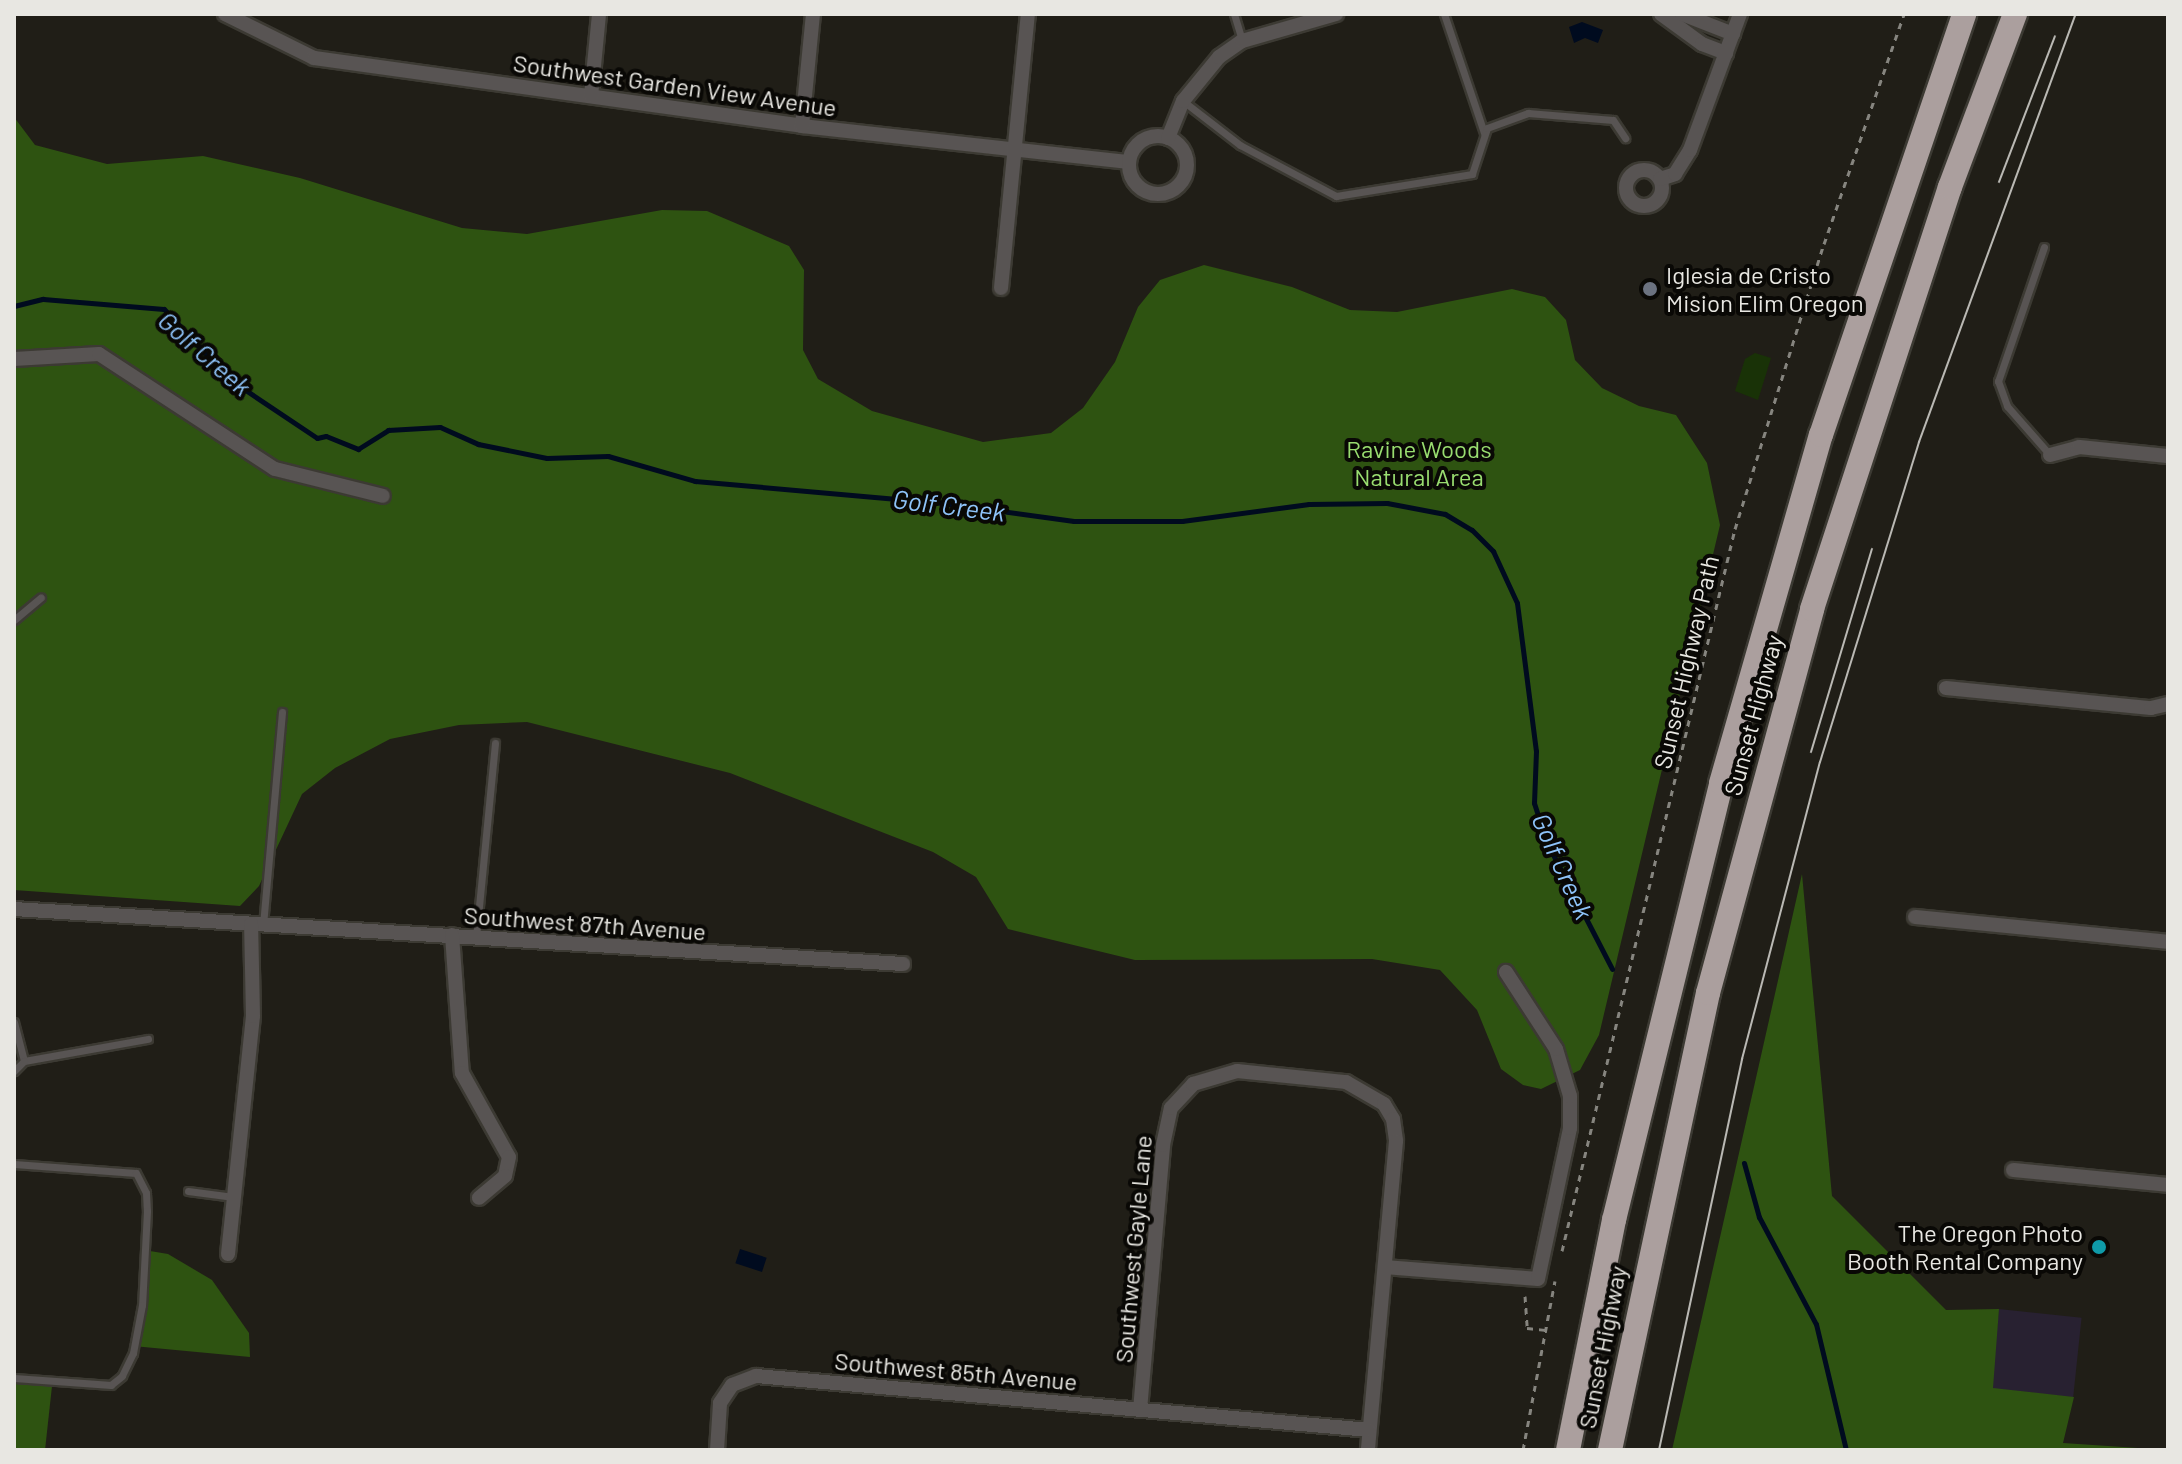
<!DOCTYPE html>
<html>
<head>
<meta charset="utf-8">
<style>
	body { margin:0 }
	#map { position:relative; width:2182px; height:1464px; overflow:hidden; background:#201e17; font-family:Barlow,sans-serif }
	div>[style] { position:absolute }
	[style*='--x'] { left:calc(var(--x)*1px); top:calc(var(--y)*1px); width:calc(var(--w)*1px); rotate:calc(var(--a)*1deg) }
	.industrial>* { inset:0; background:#282131; transform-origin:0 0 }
	.green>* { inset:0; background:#193207 }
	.forest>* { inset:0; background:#2e5311 }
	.water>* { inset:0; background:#000b1f; transform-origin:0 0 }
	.stream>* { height:5px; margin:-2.5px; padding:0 2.5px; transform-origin:2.5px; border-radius:2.5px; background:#000b1f }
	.path>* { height:3px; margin-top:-1.5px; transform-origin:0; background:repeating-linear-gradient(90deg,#86857f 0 6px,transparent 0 12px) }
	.roads { filter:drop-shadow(2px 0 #3c3a33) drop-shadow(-2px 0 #3c3a33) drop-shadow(0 2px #3c3a33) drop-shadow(0 -2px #3c3a33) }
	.service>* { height:7px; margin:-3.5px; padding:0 3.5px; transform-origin:3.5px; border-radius:3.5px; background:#585453 }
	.minor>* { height:14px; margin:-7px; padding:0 7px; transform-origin:7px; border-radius:7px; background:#585453 }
	.minor>.ring { margin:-7px; padding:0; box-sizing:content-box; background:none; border:14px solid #585453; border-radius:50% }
	.motorway>* { height:24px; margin:-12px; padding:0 12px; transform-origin:12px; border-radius:12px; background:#ab9f9e }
	.tram>* { height:2px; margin:-1px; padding:0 1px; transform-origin:1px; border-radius:1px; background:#bab9b4 }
	.dots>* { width:22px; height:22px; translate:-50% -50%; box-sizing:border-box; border:4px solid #090805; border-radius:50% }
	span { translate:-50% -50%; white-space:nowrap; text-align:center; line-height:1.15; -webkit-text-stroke:8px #090805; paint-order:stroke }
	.street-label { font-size:24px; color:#e8e7e2 }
	.poi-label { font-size:24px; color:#e8e7e2 }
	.left { translate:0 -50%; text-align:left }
	.right { translate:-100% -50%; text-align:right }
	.park-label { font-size:24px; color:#99dd70 }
	.water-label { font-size:26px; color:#8ec3f9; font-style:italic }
	.frame { position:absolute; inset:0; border:16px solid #e8e7e2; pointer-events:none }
</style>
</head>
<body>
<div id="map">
	<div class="industrial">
		<i style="left:1999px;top:1309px;width:83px;height:80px;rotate:6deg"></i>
	</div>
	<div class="green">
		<i style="clip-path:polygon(1755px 353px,1771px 358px,1758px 400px,1735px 391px,1745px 359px)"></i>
	</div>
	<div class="forest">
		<i style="clip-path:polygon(14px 117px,35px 145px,107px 164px,203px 156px,300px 178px,462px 228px,527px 234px,662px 210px,707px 211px,789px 246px,804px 270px,803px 350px,818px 379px,872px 411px,983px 442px,1051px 433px,1083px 408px,1115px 362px,1138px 307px,1160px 280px,1204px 265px,1292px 287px,1350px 310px,1397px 312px,1512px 289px,1545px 297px,1566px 320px,1575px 360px,1602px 388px,1639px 406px,1676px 415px,1707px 463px,1720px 525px,1599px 1035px,1580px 1070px,1541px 1089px,1523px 1085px,1501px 1069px,1477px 1010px,1440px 970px,1372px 959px,1135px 960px,1008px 929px,976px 877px,933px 852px,730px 773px,527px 722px,459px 725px,390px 739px,335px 768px,302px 794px,259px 886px,240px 906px,14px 890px)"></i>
		<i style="clip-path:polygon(1802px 874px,1832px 1196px,1946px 1310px,1999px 1309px,1993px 1388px,2074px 1397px,2063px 1443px,2168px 1450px,1672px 1450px)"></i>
		<i style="clip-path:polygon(144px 1250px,168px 1254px,212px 1280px,249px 1333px,250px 1357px,133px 1346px)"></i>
		<i style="clip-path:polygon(14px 1383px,52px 1386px,45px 1450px,14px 1450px)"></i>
	</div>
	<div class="water">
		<i style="clip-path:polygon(1582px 22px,1603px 30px,1598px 43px,1585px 38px,1574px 43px,1569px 27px)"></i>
		<i style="left:740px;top:1249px;width:28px;height:15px;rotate:18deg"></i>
	</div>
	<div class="stream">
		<i style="--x:14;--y:306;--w:30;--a:-14"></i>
		<i style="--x:43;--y:299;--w:121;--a:4.7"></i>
		<i style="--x:164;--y:309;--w:96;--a:47.1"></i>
		<i style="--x:229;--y:379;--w:106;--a:33.8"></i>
		<i style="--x:317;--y:438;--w:9;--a:-13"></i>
		<i style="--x:326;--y:436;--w:35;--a:22"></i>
		<i style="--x:358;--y:449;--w:36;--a:-32"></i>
		<i style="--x:388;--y:430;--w:52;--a:-3.3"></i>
		<i style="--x:440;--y:427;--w:42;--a:24.1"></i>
		<i style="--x:478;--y:444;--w:70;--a:11.5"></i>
		<i style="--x:547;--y:458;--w:61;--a:-1.9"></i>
		<i style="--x:608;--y:456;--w:91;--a:16"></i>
		<i style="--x:695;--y:481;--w:248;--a:5.1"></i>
		<i style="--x:942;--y:503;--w:133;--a:7.8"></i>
		<i style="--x:1074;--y:521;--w:108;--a:0"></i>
		<i style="--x:1182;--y:521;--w:128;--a:-7.6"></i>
		<i style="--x:1309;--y:504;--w:78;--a:-0.7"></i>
		<i style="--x:1387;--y:503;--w:59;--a:10.7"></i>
		<i style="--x:1445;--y:514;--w:31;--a:31"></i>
		<i style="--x:1472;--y:530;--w:30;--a:45"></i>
		<i style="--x:1493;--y:551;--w:57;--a:65.2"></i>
		<i style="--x:1517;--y:603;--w:149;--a:82.7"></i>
		<i style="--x:1536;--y:751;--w:52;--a:92.2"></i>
		<i style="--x:1534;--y:803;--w:40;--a:72"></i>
		<i style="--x:1546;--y:841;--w:144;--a:62.7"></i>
		<i style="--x:1744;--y:1163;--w:56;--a:74.5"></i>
		<i style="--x:1759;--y:1217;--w:121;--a:62"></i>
		<i style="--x:1816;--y:1324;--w:130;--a:76.6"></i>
	</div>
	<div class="path">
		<i style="--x:1562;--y:1251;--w:742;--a:-76.53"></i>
		<i style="--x:1735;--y:529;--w:299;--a:-72.7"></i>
		<i style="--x:1824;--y:244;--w:244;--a:-70.8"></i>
		<i style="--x:1525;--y:1296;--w:32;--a:86"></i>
		<i style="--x:1527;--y:1328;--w:18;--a:6"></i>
		<i style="--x:1523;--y:1450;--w:172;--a:-79.3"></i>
	</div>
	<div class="roads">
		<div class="service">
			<i style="--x:1234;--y:14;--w:28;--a:73"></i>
			<i style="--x:1444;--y:14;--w:126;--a:71.4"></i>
			<i style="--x:1183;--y:101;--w:72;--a:37.7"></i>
			<i style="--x:1240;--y:145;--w:109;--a:28"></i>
			<i style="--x:1336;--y:196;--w:138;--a:-9.2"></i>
			<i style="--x:1472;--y:174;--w:48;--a:-71.9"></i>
			<i style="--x:1487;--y:128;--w:44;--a:-20.1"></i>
			<i style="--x:1528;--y:113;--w:85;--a:4.7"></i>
			<i style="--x:1613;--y:120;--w:22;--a:56"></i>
			<i style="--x:2044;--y:247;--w:142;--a:108.9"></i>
			<i style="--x:1998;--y:381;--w:27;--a:70"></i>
			<i style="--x:2007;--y:406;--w:65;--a:48.7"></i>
			<i style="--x:14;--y:620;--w:35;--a:-40"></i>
			<i style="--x:263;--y:925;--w:214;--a:-84.9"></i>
			<i style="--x:476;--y:937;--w:195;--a:-84.4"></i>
			<i style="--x:14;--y:1022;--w:40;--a:75.6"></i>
			<i style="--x:24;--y:1061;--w:126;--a:-10.1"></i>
			<i style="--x:14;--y:1071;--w:14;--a:-45"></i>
			<i style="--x:14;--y:1164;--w:122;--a:4.2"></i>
			<i style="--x:136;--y:1173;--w:22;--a:63"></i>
			<i style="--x:146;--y:1193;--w:18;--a:87"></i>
			<i style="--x:147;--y:1211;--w:94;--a:93"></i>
			<i style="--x:142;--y:1305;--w:49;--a:100.6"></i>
			<i style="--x:133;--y:1353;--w:25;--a:116"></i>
			<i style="--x:122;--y:1376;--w:14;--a:141"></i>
			<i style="--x:111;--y:1385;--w:97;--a:-175.9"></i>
			<i style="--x:188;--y:1191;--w:46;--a:7.4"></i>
		</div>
		<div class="minor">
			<i style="--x:225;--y:14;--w:99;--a:26.3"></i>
			<i style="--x:314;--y:58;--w:493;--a:7.9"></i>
			<i style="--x:802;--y:126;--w:329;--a:6.3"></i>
			<i style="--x:1661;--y:14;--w:51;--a:36.2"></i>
			<i style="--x:1702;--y:44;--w:26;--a:21"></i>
			<i style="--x:1682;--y:14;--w:55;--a:21.4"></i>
			<i style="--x:591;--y:96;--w:82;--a:-84.4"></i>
			<i style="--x:802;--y:126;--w:113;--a:-84.4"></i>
			<i class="ring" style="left:1129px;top:136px;width:44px;height:44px"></i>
			<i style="--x:1168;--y:138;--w:40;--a:-68"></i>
			<i style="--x:1183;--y:101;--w:57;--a:-50.7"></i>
			<i style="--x:1219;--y:57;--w:28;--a:-35"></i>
			<i style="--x:1242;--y:41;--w:98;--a:-16"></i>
			<i class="ring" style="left:1626px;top:170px;width:22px;height:22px"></i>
			<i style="--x:1660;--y:179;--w:16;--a:-18"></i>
			<i style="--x:1675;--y:174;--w:28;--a:-58"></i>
			<i style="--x:1690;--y:150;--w:145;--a:-69.8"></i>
			<i style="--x:1001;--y:288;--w:275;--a:-84.4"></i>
			<i style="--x:14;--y:359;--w:85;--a:-3.4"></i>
			<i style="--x:99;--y:354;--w:210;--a:33.2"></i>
			<i style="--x:275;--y:469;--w:111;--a:14"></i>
			<i style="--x:2050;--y:455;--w:30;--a:-15"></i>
			<i style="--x:2079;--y:447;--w:89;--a:5.8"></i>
			<i style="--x:1946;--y:688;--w:206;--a:5.6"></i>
			<i style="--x:2151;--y:708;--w:17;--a:-13"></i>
			<i style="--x:14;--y:909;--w:891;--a:3.54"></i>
			<i style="--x:1915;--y:917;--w:254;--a:5.6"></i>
			<i style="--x:452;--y:935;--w:138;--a:85.9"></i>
			<i style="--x:462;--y:1073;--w:96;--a:60.8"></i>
			<i style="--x:509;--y:1157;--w:19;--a:102"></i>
			<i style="--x:505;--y:1176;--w:34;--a:140"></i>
			<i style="--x:2013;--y:1170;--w:156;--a:5.5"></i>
			<i style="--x:228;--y:1254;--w:239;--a:-84"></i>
			<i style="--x:253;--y:1016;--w:92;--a:-91.2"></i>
			<i style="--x:1385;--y:1267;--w:153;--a:4.5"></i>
			<i style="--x:1538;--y:1279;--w:154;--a:-78"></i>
			<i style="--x:1570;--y:1128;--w:32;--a:-90"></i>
			<i style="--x:1570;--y:1096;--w:49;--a:-106.6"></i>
			<i style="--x:1556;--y:1049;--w:92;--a:-123"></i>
			<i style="--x:1140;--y:1410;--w:266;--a:-85"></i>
			<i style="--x:1163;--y:1145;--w:38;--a:-78"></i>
			<i style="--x:1171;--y:1108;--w:33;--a:-47"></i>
			<i style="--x:1193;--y:1084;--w:46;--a:-16.5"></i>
			<i style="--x:1237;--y:1071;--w:110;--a:5.8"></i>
			<i style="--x:1346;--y:1082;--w:44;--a:30.1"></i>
			<i style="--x:1384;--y:1104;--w:17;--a:59"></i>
			<i style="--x:1393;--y:1119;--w:22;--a:82"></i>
			<i style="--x:1396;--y:1141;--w:310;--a:95.2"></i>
			<i style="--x:717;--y:1450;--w:47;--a:-86.3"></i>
			<i style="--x:720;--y:1403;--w:22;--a:-56"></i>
			<i style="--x:732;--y:1385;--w:26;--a:-21"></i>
			<i style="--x:756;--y:1376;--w:615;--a:5.03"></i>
		</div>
		<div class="motorway">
			<i style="--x:1568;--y:1450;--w:235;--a:-78.7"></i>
			<i style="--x:1614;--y:1220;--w:450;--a:-76.2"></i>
			<i style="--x:1721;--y:783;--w:362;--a:-74"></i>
			<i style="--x:1821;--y:435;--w:445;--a:-71.2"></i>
			<i style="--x:1610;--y:1450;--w:467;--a:-77.9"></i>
			<i style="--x:1708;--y:993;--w:398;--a:-74.8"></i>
			<i style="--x:1812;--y:609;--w:444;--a:-71.9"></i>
			<i style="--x:1950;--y:187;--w:185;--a:-69.4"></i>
		</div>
	</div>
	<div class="tram">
		<i style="--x:1999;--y:182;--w:156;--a:-69"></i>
		<i style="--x:1811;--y:752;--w:212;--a:-73.3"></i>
		<i style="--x:1659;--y:1450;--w:400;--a:-78"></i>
		<i style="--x:1742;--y:1059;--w:307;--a:-75.3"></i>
		<i style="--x:1820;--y:762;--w:335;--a:-72.8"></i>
		<i style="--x:1919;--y:442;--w:456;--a:-69.9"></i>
	</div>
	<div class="dots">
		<i style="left:1650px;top:289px;background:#6b7280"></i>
		<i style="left:2099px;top:1247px;background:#0f9aa8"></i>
	</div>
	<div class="street-label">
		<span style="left:675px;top:85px;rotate:8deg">Southwest Garden View Avenue</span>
		<span style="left:1686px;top:662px;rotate:-77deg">Sunset Highway Path</span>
		<span style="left:1753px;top:715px;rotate:-75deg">Sunset Highway</span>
		<span style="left:585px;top:923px;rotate:4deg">Southwest 87th Avenue</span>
		<span style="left:1133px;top:1249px;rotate:-85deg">Southwest Gayle Lane</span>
		<span style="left:1602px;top:1347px;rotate:-79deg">Sunset Highway</span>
		<span style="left:956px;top:1371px;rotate:5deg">Southwest 85th Avenue</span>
	</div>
	<div class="poi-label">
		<span class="left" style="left:1666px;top:289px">Iglesia de Cristo<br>Mision Elim Oregon</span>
		<span class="right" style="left:2083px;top:1247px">The Oregon Photo<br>Booth Rental Company</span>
	</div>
	<div class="park-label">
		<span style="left:1419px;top:463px">Ravine Woods<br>Natural Area</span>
	</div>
	<div class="water-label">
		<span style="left:205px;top:353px;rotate:41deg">Golf Creek</span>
		<span style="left:949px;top:505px;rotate:7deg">Golf Creek</span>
		<span style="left:1563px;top:866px;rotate:66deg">Golf Creek</span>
	</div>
	<div class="frame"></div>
</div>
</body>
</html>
